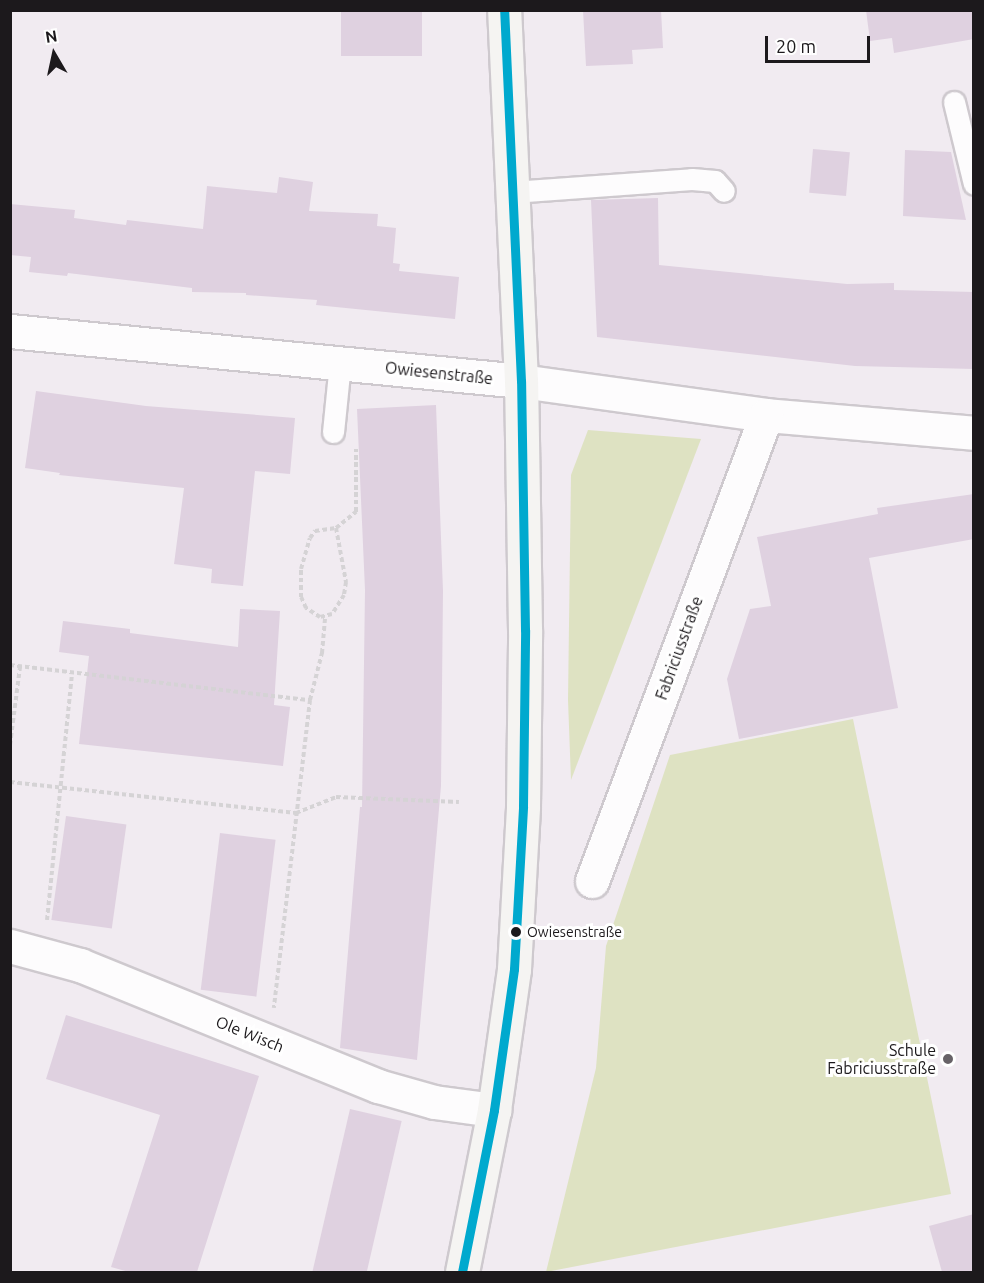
<!DOCTYPE html>
<html>
<head>
<meta charset="utf-8">
<style>
	body { margin:0 }
	#map { position:relative; width:984px; height:1283px; overflow:hidden; background:#f1ebf1; font-family:Ubuntu,sans-serif }
	div>[style] { position:absolute }
	[style*='--x'] { left:calc(var(--x)*1px); top:calc(var(--y)*1px); width:calc(var(--w)*1px); rotate:calc(var(--a)*1deg) }
	.green>* { inset:0; background:#dee2c2 }
	.building>* { inset:0; background:#dfd1e0; transform-origin:0 0 }
	.path>* { height:4px; margin-top:-2px; transform-origin:0; background:repeating-linear-gradient(90deg,#d5d3d5 0 4.5px,transparent 0 7.5px) }
	.roads { filter:drop-shadow(2px 0 #cec9ce) drop-shadow(-2px 0 #cec9ce) drop-shadow(0 2px #cec9ce) drop-shadow(0 -2px #cec9ce) }
	.lane>* { height:21px; margin:-10.5px; padding:0 10.5px; transform-origin:10.5px; border-radius:10.5px; background:#fdfcfd }
	.street>* { height:33px; margin:-16.5px; padding:0 16.5px; transform-origin:16.5px; border-radius:16.5px; background:#fdfcfd }
	.secondary>* { height:33px; margin:-16.5px; padding:0 16.5px; transform-origin:16.5px; border-radius:16.5px; background:#f5f4f2 }
	.bus-1>* { height:9px; margin:-4.5px; padding:0 4.5px; transform-origin:4.5px; border-radius:4.5px; background:#00a9ce }
	.dots>* { width:16px; height:16px; translate:-50% -50%; box-sizing:border-box; border:3px solid #fff; border-radius:50% }
	span { translate:-50% -50%; white-space:nowrap; text-align:center; line-height:1.15; -webkit-text-stroke:6px #fff; paint-order:stroke }
	.bus-label { font-size:14px; color:#1c191c }
	.left { translate:0 -50%; text-align:left }
	.street-label { font-size:16px; color:#1c191c }
	.poi-label { font-size:16px; color:#1c191c }
	.right { translate:-100% -50%; text-align:right }
	.frame { position:absolute; inset:0; border:12px solid #1c191c; pointer-events:none }
	.north { position:absolute; left:24px; top:24px; width:60px; height:60px; -webkit-text-stroke:4px #fff; paint-order:stroke; rotate:351deg; font-size:16px; font-weight:700; line-height:24px; text-align:center; color:#1c191c }
	.north::after { content:''; display:block; margin:auto; width:21px; height:27px; background:#1c191c; clip-path:polygon(50% 0,100% 100%,50% 72%,0 100%) }
	.scale { position:absolute; left:765px; top:36px; width:105px; height:27px; box-sizing:border-box; border:3px solid #1c191c; border-top:0; padding-left:8px; font-size:18px; line-height:21px; white-space:nowrap; color:#1c191c; -webkit-text-stroke:4px #fff; paint-order:stroke }
</style>
</head>
<body>
<div id="map">
	<div class="green">
		<i style="clip-path:polygon(588px 430px,701px 439px,571px 780px,568px 700px,571px 475px)"></i>
		<i style="clip-path:polygon(853px 719px,951px 1194px,546px 1272px,596px 1068px,606px 946px,670px 755px)"></i>
	</div>
	<div class="building">
		<i style="left:341px;top:10px;width:81px;height:46px"></i>
		<i style="clip-path:polygon(583px 10px,661px 10px,663px 48px,632px 50px,633px 64px,586px 66px)"></i>
		<i style="clip-path:polygon(866px 10px,974px 10px,974px 39px,894px 53px,892px 38px,870px 41px)"></i>
		<i style="left:813px;top:149px;width:37px;height:44px;rotate:5deg"></i>
		<i style="clip-path:polygon(905px 150px,951px 152px,966px 220px,903px 216px)"></i>
		<i style="clip-path:polygon(279px 177px,313px 182px,309px 211px,378px 214px,377px 226px,396px 228px,393px 263px,400px 264px,399px 271px,459px 277px,455px 319px,316px 305px,317px 300px,246px 295px,246px 293px,192px 292px,192px 288px,68px 273px,67px 276px,29px 272px,31px 257px,10px 255px,10px 204px,75px 210px,74px 218px,126px 225px,127px 220px,203px 229px,207px 186px,277px 193px)"></i>
		<i style="clip-path:polygon(658px 198px,659px 265px,847px 284px,894px 283px,894px 290px,974px 292px,974px 369px,855px 366px,597px 337px,591px 200px)"></i>
		<i style="clip-path:polygon(36px 391px,146px 406px,295px 418px,290px 474px,255px 471px,243px 586px,211px 583px,212px 569px,174px 564px,184px 488px,59px 475px,60px 473px,25px 468px)"></i>
		<i style="clip-path:polygon(436px 405px,443px 591px,441px 786px,417px 1060px,340px 1048px,360px 807px,362px 807px,365px 590px,357px 409px)"></i>
		<i style="clip-path:polygon(974px 494px,974px 539px,869px 558px,898px 708px,739px 739px,727px 679px,750px 609px,771px 606px,757px 537px,878px 514px,877px 508px)"></i>
		<i style="clip-path:polygon(240px 609px,280px 611px,274px 705px,290px 707px,283px 766px,79px 744px,89px 656px,59px 652px,63px 621px,130px 629px,130px 633px,238px 647px)"></i>
		<i style="left:66px;top:816px;width:61px;height:105px;rotate:8deg"></i>
		<i style="left:220px;top:833px;width:56px;height:158px;rotate:7deg"></i>
		<i style="clip-path:polygon(66px 1015px,259px 1076px,197px 1272px,129px 1272px,111px 1267px,160px 1115px,46px 1079px)"></i>
		<i style="left:350px;top:1109px;width:53px;height:167px;rotate:13deg"></i>
		<i style="clip-path:polygon(974px 1214px,974px 1272px,942px 1272px,929px 1226px)"></i>
	</div>
	<div class="path">
		<i style="--x:336;--y:528;--w:55;--a:79.5"></i>
		<i style="--x:346;--y:582;--w:13;--a:99"></i>
		<i style="--x:344;--y:595;--w:22;--a:122"></i>
		<i style="--x:332;--y:614;--w:12;--a:166"></i>
		<i style="--x:320;--y:617;--w:17;--a:-147"></i>
		<i style="--x:306;--y:608;--w:12;--a:-114"></i>
		<i style="--x:301;--y:597;--w:28;--a:-90"></i>
		<i style="--x:301;--y:569;--w:32;--a:-74"></i>
		<i style="--x:310;--y:538;--w:9;--a:-54"></i>
		<i style="--x:315;--y:531;--w:21;--a:-8"></i>
		<i style="--x:336;--y:528;--w:26;--a:-39"></i>
		<i style="--x:356;--y:512;--w:63;--a:-90"></i>
		<i style="--x:10;--y:665;--w:302;--a:6.7"></i>
		<i style="--x:310;--y:700;--w:310;--a:96.7"></i>
		<i style="--x:310;--y:700;--w:49;--a:-75.7"></i>
		<i style="--x:322;--y:653;--w:36;--a:-85"></i>
		<i style="--x:10;--y:745;--w:79;--a:-82.7"></i>
		<i style="--x:10;--y:782;--w:288;--a:6.2"></i>
		<i style="--x:296;--y:813;--w:43;--a:-21.8"></i>
		<i style="--x:336;--y:797;--w:123;--a:2.3"></i>
		<i style="--x:47;--y:920;--w:248;--a:-84.2"></i>
	</div>
	<div class="roads">
		<div class="lane">
			<i style="--x:954;--y:102;--w:84;--a:76.3"></i>
			<i style="--x:512;--y:192;--w:180;--a:-4.1"></i>
			<i style="--x:692;--y:179;--w:23;--a:5"></i>
			<i style="--x:715;--y:181;--w:13;--a:48"></i>
			<i style="--x:333;--y:432;--w:69;--a:-84.2"></i>
		</div>
		<div class="street">
			<i style="--x:10;--y:331;--w:513;--a:5.59"></i>
			<i style="--x:521;--y:381;--w:247;--a:7.9"></i>
			<i style="--x:766;--y:415;--w:209;--a:4.9"></i>
			<i style="--x:592;--y:881;--w:497;--a:-69.5"></i>
			<i style="--x:10;--y:946;--w:73;--a:15.2"></i>
			<i style="--x:80;--y:965;--w:322;--a:22.1"></i>
			<i style="--x:378;--y:1086;--w:58;--a:15.9"></i>
			<i style="--x:434;--y:1102;--w:61;--a:7.6"></i>
		</div>
		<div class="secondary">
			<i style="--x:462;--y:1272;--w:165;--a:-78.8"></i>
			<i style="--x:494;--y:1110;--w:142;--a:-81.9"></i>
			<i style="--x:514;--y:969;--w:163;--a:-86.8"></i>
			<i style="--x:523;--y:806;--w:176;--a:-89.3"></i>
			<i style="--x:525;--y:630;--w:249;--a:-90.9"></i>
			<i style="--x:521;--y:381;--w:371;--a:-92.6"></i>
		</div>
	</div>
	<div class="bus-1">
		<i style="--x:462;--y:1272;--w:165;--a:-78.8"></i>
		<i style="--x:494;--y:1110;--w:142;--a:-81.9"></i>
		<i style="--x:514;--y:969;--w:163;--a:-86.8"></i>
		<i style="--x:523;--y:806;--w:176;--a:-89.3"></i>
		<i style="--x:525;--y:630;--w:249;--a:-90.9"></i>
		<i style="--x:521;--y:381;--w:371;--a:-92.6"></i>
	</div>
	<div class="dots">
		<i style="left:516px;top:932px;background:#1c191c"></i>
		<i style="left:948px;top:1059px;background:#676267"></i>
	</div>
	<div class="bus-label">
		<span class="left" style="left:527px;top:932px">Owiesenstraße</span>
	</div>
	<div class="street-label">
		<span style="left:439px;top:373px;rotate:6deg">Owiesenstraße</span>
		<span style="left:679px;top:648px;rotate:-70deg">Fabriciusstraße</span>
		<span style="left:250px;top:1034px;rotate:22deg">Ole Wisch</span>
	</div>
	<div class="poi-label">
		<span class="right" style="left:936px;top:1059px">Schule<br>Fabriciusstraße</span>
	</div>
	<div class="frame"></div>
	<div class="north">N</div>
	<div class="scale">20 m</div>
</div>
</body>
</html>
